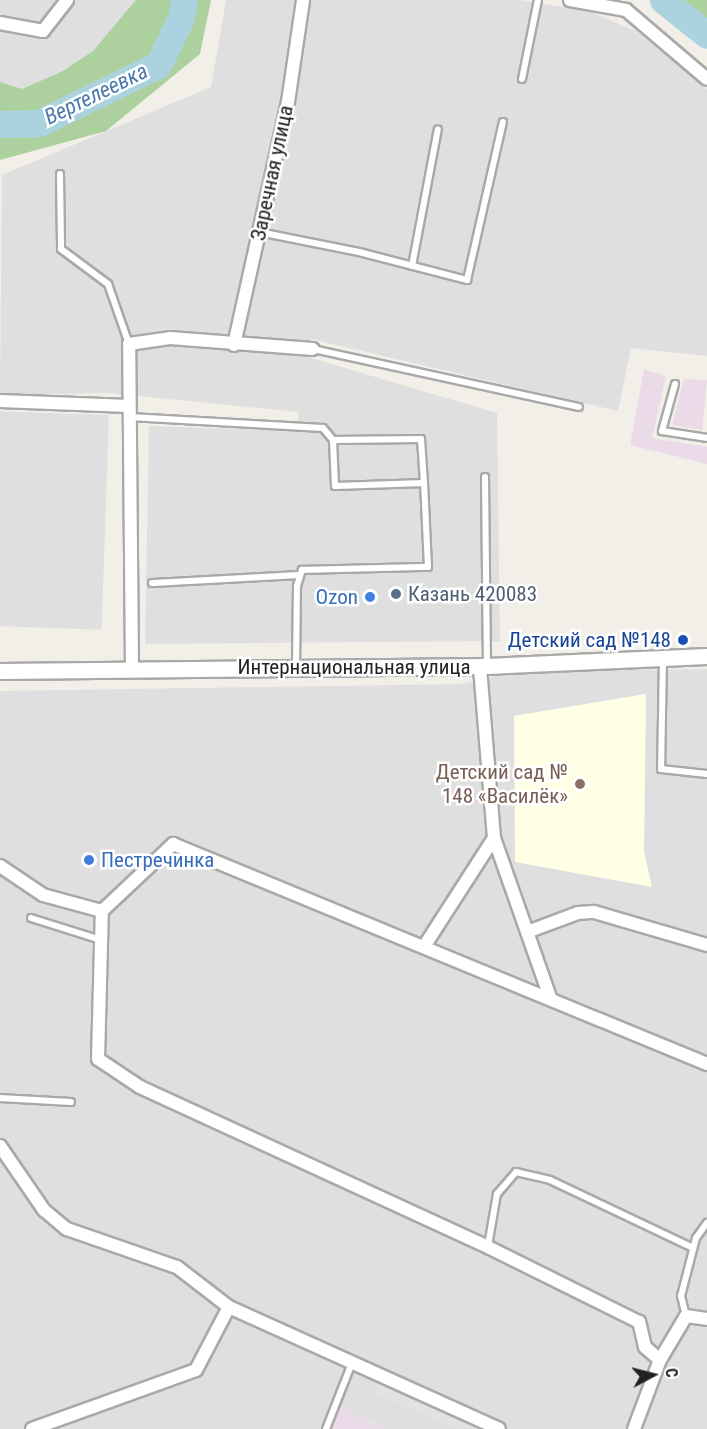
<!DOCTYPE html>
<html>
<head>
<meta charset="utf-8">
<style>
	body { margin:0 }
	#map { position:relative; width:707px; height:1429px; overflow:hidden; background:#f2efe9; font-family:"Roboto Condensed",sans-serif }
	div>[style] { position:absolute }
	[style*='--x'] { left:calc(var(--x)*1px); top:calc(var(--y)*1px); width:calc(var(--w)*1px); rotate:calc(var(--a)*1deg) }
	.residential>* { inset:0; background:#e0dfdf; transform-origin:0 0 }
	.industrial>* { inset:0; background:#ebdbe8 }
	.education>* { inset:0; background:#ffffe5 }
	.forest>* { inset:0; background:#add19e }
	.parking>* { inset:0; background:#e2e2e2 }
	.river>* { height:27px; margin:-13.5px; padding:0 13.5px; transform-origin:13.5px; border-radius:13.5px; background:#aad3df }
	.roads { filter:drop-shadow(2px 0 #a9a9a9) drop-shadow(-2px 0 #a9a9a9) drop-shadow(0 2px #a9a9a9) drop-shadow(0 -2px #a9a9a9) }
	.service>* { height:6px; margin:-3px; padding:0 3px; transform-origin:3px; border-radius:3px; background:#fff }
	.minor>* { height:12px; margin:-6px; padding:0 6px; transform-origin:6px; border-radius:6px; background:#fff }
	.tertiary>* { height:15px; margin:-7.5px; padding:0 7.5px; transform-origin:7.5px; border-radius:7.5px; background:#fff }
	.dots>* { width:16px; height:16px; translate:-50% -50%; box-sizing:border-box; border:3px solid #fff; border-radius:50% }
	span { translate:-50% -50%; white-space:nowrap; text-align:center; line-height:1.15; -webkit-text-stroke:5px #fff; paint-order:stroke }
	.street-label { font-size:21px; color:#222 }
	.service-label { font-size:21px; color:#4e5e75 }
	.left { translate:0 -50%; text-align:left }
	.shop-label { font-size:21px; color:#366cbe }
	.right { translate:-100% -50%; text-align:right }
	.transit-label { font-size:21px; color:#164399 }
	.education-label { font-size:21px; color:#785e54 }
	.water-label { font-size:22px; color:#4a7aab; font-style:italic }
	.north { position:absolute; left:623px; top:1345px; width:60px; height:60px; -webkit-text-stroke:4px #fff; paint-order:stroke; rotate:83deg; font-size:16px; font-weight:700; line-height:24px; text-align:center; color:#222 }
	.north::after { content:''; display:block; margin:auto; width:21px; height:27px; background:#222; clip-path:polygon(50% 0,100% 100%,50% 72%,0 100%) }
</style>
</head>
<body>
<div id="map">
	<div class="residential">
		<i style="clip-path:polygon(0 0,166px 0,60px 89px,0 96px)"></i>
		<i style="clip-path:polygon(226px 0,521px 0,591px 12px,636px 31px,707px 89px,707px 356px,631px 348px,618px 411px,311px 339px,301px 355px,497px 413px,500px 641px,145px 644px,149px 426px,299px 431px,298px 412px,108px 393px,0 395px,2px 175px,211px 87px)"></i>
		<i style="left:109px;top:415px;width:215px;height:109px;rotate:92deg"></i>
		<i style="clip-path:polygon(707px 669px,707px 1429px,388px 1429px,334px 1403px,321px 1429px,0 1429px,0 691px,461px 684px,516px 671px)"></i>
	</div>
	<div class="industrial">
		<i style="clip-path:polygon(644px 369px,666px 376px,652px 438px,707px 447px,707px 464px,630px 445px)"></i>
		<i style="clip-path:polygon(684px 379px,707px 380px,702px 430px,672px 425px)"></i>
		<i style="clip-path:polygon(334px 1403px,388px 1429px,321px 1429px)"></i>
	</div>
	<div class="education">
		<i style="clip-path:polygon(646px 694px,644px 852px,652px 887px,515px 862px,514px 716px)"></i>
	</div>
	<div class="forest">
		<i style="clip-path:polygon(136px 0,211px 0,200px 54px,106px 131px,0 160px,0 82px,22px 89px,63px 71px,93px 51px)"></i>
		<i style="clip-path:polygon(653px 0,707px 0,707px 48px,659px 3px)"></i>
	</div>
	<div class="parking">
		<i style="clip-path:polygon(375px 1380px,484px 1429px,458px 1429px,374px 1393px)"></i>
	</div>
	<div class="river">
		<i style="--x:663;--y:0;--w:56;--a:38.5"></i>
		<i style="--x:0;--y:124;--w:39;--a:-1"></i>
		<i style="--x:39;--y:123;--w:132;--a:-26"></i>
		<i style="--x:158;--y:65;--w:52;--a:-63.9"></i>
		<i style="--x:181;--y:18;--w:18;--a:-81"></i>
	</div>
	<div class="roads">
		<div class="service">
			<i style="--x:522;--y:79;--w:81;--a:-78.6"></i>
			<i style="--x:60;--y:174;--w:75;--a:89.2"></i>
			<i style="--x:61;--y:249;--w:59;--a:36.7"></i>
			<i style="--x:108;--y:284;--w:64;--a:70.7"></i>
			<i style="--x:259;--y:232;--w:102;--a:11.3"></i>
			<i style="--x:359;--y:252;--w:112;--a:14.5"></i>
			<i style="--x:467;--y:280;--w:162;--a:-77.2"></i>
			<i style="--x:412;--y:266;--w:139;--a:-79.3"></i>
			<i style="--x:313;--y:349;--w:272;--a:12.3"></i>
			<i style="--x:675;--y:384;--w:49;--a:105.5"></i>
			<i style="--x:662;--y:431;--w:46;--a:8.8"></i>
			<i style="--x:130;--y:417;--w:193;--a:3.3"></i>
			<i style="--x:323;--y:428;--w:16;--a:50"></i>
			<i style="--x:485;--y:477;--w:188;--a:89.4"></i>
			<i style="--x:152;--y:583;--w:148;--a:-3.1"></i>
			<i style="--x:663;--y:658;--w:111;--a:91"></i>
			<i style="--x:661;--y:769;--w:46;--a:6.2"></i>
			<i style="--x:296;--y:666;--w:80;--a:-89.3"></i>
			<i style="--x:297;--y:586;--w:17;--a:-73"></i>
			<i style="--x:302;--y:570;--w:126;--a:-1.4"></i>
			<i style="--x:428;--y:567;--w:84;--a:-92.7"></i>
			<i style="--x:424;--y:483;--w:44;--a:-93.9"></i>
			<i style="--x:421;--y:439;--w:88;--a:179.3"></i>
			<i style="--x:333;--y:440;--w:46;--a:87.5"></i>
			<i style="--x:335;--y:486;--w:89;--a:-1.9"></i>
			<i style="--x:31;--y:918;--w:73;--a:17.4"></i>
			<i style="--x:0;--y:1098;--w:71;--a:3.2"></i>
			<i style="--x:488;--y:1246;--w:53;--a:-80.2"></i>
			<i style="--x:497;--y:1194;--w:29;--a:-49"></i>
			<i style="--x:516;--y:1172;--w:35;--a:13"></i>
			<i style="--x:550;--y:1180;--w:158;--a:25.4"></i>
			<i style="--x:686;--y:1316;--w:21;--a:-104"></i>
			<i style="--x:681;--y:1296;--w:60;--a:-75.5"></i>
			<i style="--x:696;--y:1238;--w:19;--a:-54"></i>
			<i style="--x:326;--y:1429;--w:71;--a:-68.5"></i>
		</div>
		<div class="minor">
			<i style="--x:570;--y:0;--w:57;--a:10.1"></i>
			<i style="--x:626;--y:10;--w:106;--a:40.4"></i>
			<i style="--x:0;--y:23;--w:44;--a:10.5"></i>
			<i style="--x:43;--y:31;--w:39;--a:-52"></i>
			<i style="--x:234;--y:345;--w:249;--a:-77.5"></i>
			<i style="--x:288;--y:102;--w:103;--a:-81.6"></i>
			<i style="--x:0;--y:401;--w:129;--a:2.2"></i>
			<i style="--x:132;--y:669;--w:325;--a:-90.5"></i>
			<i style="--x:129;--y:344;--w:41;--a:-8.3"></i>
			<i style="--x:170;--y:338;--w:143;--a:4.4"></i>
			<i style="--x:494;--y:838;--w:169;--a:70.6"></i>
			<i style="--x:0;--y:866;--w:52;--a:34"></i>
			<i style="--x:43;--y:895;--w:61;--a:15.2"></i>
			<i style="--x:527;--y:932;--w:54;--a:-20.4"></i>
			<i style="--x:578;--y:913;--w:16;--a:-4"></i>
			<i style="--x:594;--y:912;--w:118;--a:16.3"></i>
			<i style="--x:425;--y:945;--w:127;--a:-57.2"></i>
			<i style="--x:494;--y:838;--w:173;--a:-94.7"></i>
			<i style="--x:0;--y:1146;--w:78;--a:55.5"></i>
			<i style="--x:44;--y:1210;--w:30;--a:40"></i>
			<i style="--x:67;--y:1229;--w:116;--a:19.1"></i>
			<i style="--x:177;--y:1267;--w:66;--a:37.6"></i>
			<i style="--x:229;--y:1307;--w:296;--a:24.3"></i>
			<i style="--x:660;--y:1360;--w:20;--a:-139"></i>
			<i style="--x:645;--y:1347;--w:26;--a:-103"></i>
			<i style="--x:639;--y:1322;--w:169;--a:-153.6"></i>
			<i style="--x:488;--y:1247;--w:383;--a:-155.3"></i>
			<i style="--x:140;--y:1087;--w:50;--a:-146.3"></i>
			<i style="--x:98;--y:1059;--w:148;--a:-88.5"></i>
			<i style="--x:102;--y:911;--w:98;--a:-43.3"></i>
			<i style="--x:173;--y:844;--w:578;--a:22.39"></i>
			<i style="--x:32;--y:1429;--w:174;--a:-19.8"></i>
			<i style="--x:196;--y:1370;--w:71;--a:-62.4"></i>
			<i style="--x:634;--y:1429;--w:74;--a:-69.4"></i>
			<i style="--x:660;--y:1360;--w:51;--a:-59.4"></i>
			<i style="--x:686;--y:1316;--w:21;--a:8"></i>
		</div>
		<div class="tertiary">
			<i style="--x:0;--y:671;--w:487;--a:-0.6"></i>
			<i style="--x:487;--y:666;--w:220;--a:-2.6"></i>
		</div>
	</div>
	<div class="dots">
		<i style="left:396px;top:594px;background:#5c6f8a"></i>
		<i style="left:370px;top:597px;background:#3f7fe0"></i>
		<i style="left:683px;top:640px;background:#1a4fb4"></i>
		<i style="left:580px;top:784px;background:#8d6e63"></i>
		<i style="left:89px;top:860px;background:#3f7fe0"></i>
	</div>
	<div class="street-label">
		<span style="left:272px;top:173px;rotate:-78deg">Заречная улица</span>
		<span style="left:354px;top:667px">Интернациональная улица</span>
	</div>
	<div class="service-label">
		<span class="left" style="left:408px;top:594px">Казань 420083</span>
	</div>
	<div class="shop-label">
		<span class="right" style="left:358px;top:597px">Ozon</span>
		<span class="left" style="left:101px;top:860px">Пестречинка</span>
	</div>
	<div class="transit-label">
		<span class="right" style="left:671px;top:640px">Детский сад №148</span>
	</div>
	<div class="education-label">
		<span class="right" style="left:568px;top:784px">Детский сад №<br>148 «Василёк»</span>
	</div>
	<div class="water-label">
		<span style="left:96px;top:94px;rotate:-26deg">Вертелеевка</span>
	</div>
	<div class="north">С</div>
</div>
</body>
</html>
